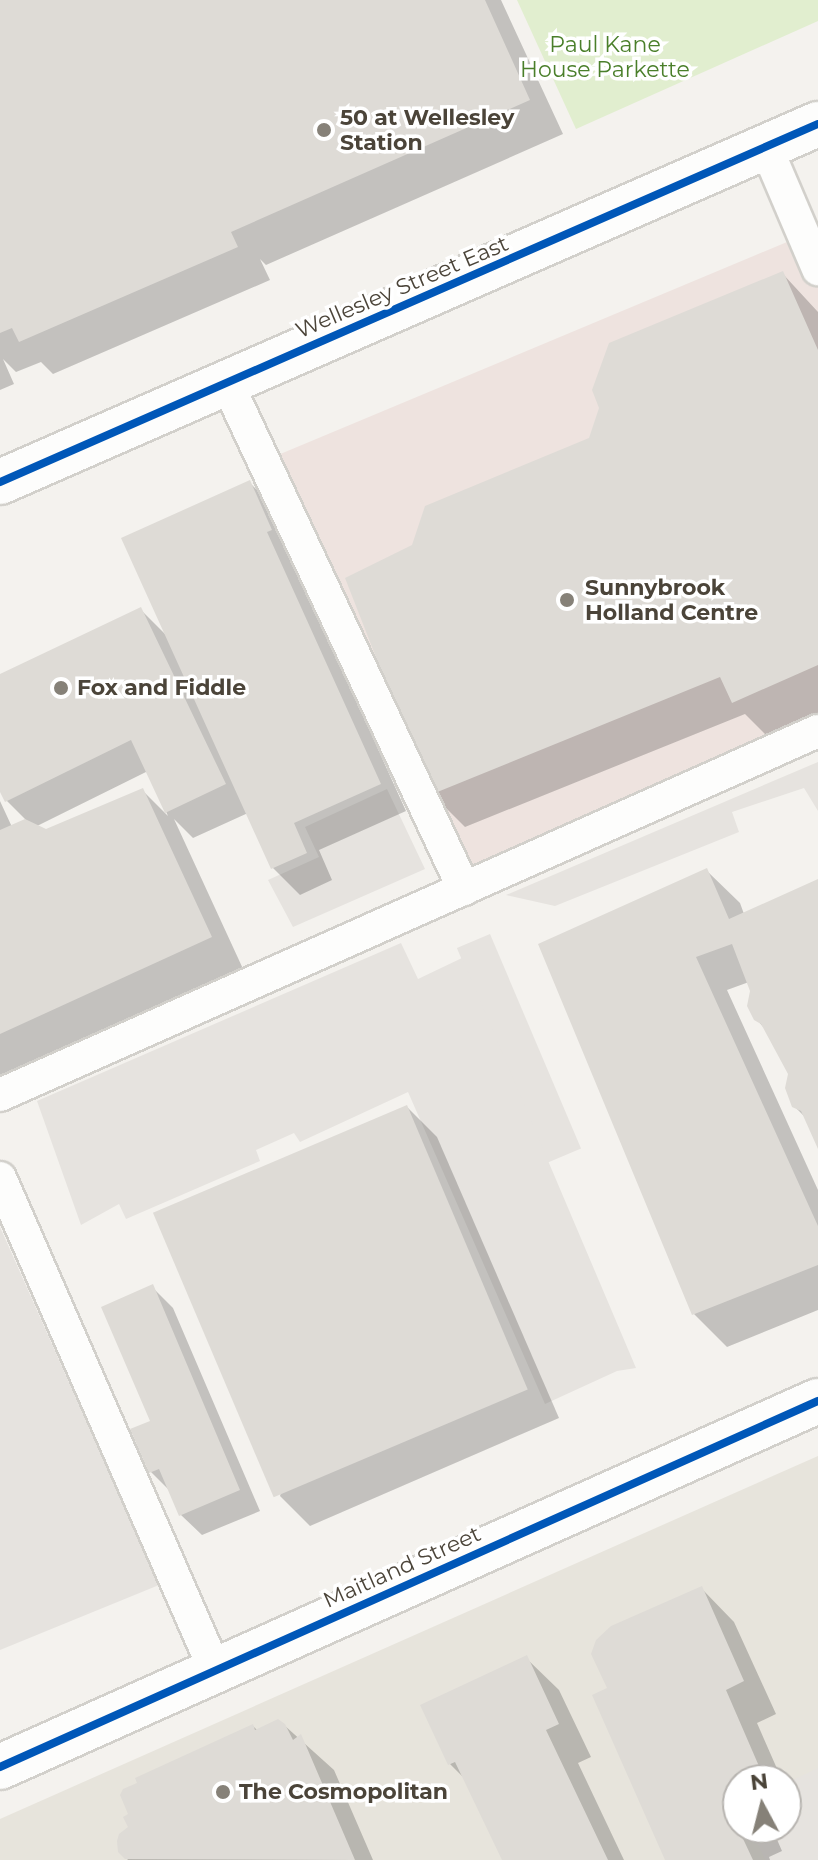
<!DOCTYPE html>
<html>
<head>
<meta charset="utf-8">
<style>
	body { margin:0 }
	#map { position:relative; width:818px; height:1860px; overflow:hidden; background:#f4f2ee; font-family:Montserrat,sans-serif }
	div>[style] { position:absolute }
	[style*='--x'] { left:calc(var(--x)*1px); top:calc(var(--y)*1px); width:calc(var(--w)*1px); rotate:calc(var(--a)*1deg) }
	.residential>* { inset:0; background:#e7e4dc }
	.medical>* { inset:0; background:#eee3df }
	.green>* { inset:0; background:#e1eecf }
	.parking>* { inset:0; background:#e6e3df; transform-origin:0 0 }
	.shadow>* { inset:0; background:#0003 }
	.building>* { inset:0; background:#dedbd6; transform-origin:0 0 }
	.roads { filter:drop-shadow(2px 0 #d2d0cb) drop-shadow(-2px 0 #d2d0cb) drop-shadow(0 2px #d2d0cb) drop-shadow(0 -2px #d2d0cb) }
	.service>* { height:32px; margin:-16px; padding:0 16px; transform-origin:16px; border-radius:16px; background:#fdfdfc }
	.minor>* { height:44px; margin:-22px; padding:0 22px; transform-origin:22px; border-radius:22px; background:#fdfdfc }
	.tertiary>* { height:44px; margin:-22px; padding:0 22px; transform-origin:22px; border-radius:22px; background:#fdfdfc }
	.cycleway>* { height:8px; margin:-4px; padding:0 4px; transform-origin:4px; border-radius:4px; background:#0057b8 }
	.dots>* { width:22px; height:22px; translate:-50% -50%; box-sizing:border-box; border:4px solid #fff; border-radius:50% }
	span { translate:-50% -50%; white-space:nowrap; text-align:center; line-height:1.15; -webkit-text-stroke:7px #fff; paint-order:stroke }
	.park-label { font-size:22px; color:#4a7f2a }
	.poi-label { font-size:22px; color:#4b4439; font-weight:700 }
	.left { translate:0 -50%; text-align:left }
	.street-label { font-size:22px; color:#4b4439 }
	.north { position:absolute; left:722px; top:1764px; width:80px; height:80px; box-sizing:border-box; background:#fff; border:2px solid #b7b4b0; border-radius:50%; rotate:353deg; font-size:22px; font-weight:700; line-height:32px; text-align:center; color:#4b4439 }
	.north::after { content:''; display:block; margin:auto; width:28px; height:36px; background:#868178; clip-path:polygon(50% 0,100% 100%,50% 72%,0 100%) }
</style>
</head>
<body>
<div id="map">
	<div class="residential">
		<i style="clip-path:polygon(evenodd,818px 1456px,818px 1860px,0 1860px,0 1819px,818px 1456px,738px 1780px,786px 1780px,786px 1828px,738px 1828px,738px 1780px)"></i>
	</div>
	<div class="medical">
		<i style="clip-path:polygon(818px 229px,818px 734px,454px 898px,254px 465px)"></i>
	</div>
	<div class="green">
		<i style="clip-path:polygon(517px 0,818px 0,818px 21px,576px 129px)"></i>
	</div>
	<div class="parking">
		<i style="clip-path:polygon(818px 762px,818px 811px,804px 788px,732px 812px,739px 832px,555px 906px,506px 895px)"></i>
		<i style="clip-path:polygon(387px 789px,425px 869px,293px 927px,268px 880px,319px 857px,305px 827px)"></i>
		<i style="left:490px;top:934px;width:233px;height:36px;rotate:67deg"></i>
		<i style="clip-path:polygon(401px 943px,418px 979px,462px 958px,636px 1368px,617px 1371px,545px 1404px,408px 1092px,300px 1142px,294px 1133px,256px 1150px,260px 1161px,126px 1219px,119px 1204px,81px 1225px,37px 1101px)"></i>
		<i style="clip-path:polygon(0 1227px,159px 1585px,0 1650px)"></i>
		<i style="clip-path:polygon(818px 1768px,818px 1860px,765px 1860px,751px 1828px,786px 1828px,786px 1783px)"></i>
	</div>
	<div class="shadow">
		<i style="clip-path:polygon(0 0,501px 0,563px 134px,266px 265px,260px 259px,270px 280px,53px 374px,41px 362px,16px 372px,3px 359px,14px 384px,0 390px)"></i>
		<i style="clip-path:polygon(782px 273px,818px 312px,818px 713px,767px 736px,745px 714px,465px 827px,432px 794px,414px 546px,590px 439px,602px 408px)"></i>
		<i style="clip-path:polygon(evenodd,250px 483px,276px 509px,292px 559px,406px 811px,319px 850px,332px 880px,300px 895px,273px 868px,248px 813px,193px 838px,174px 819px,244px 971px,0 1082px,0 801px,12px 827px,27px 821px,7px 801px,0 787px,0 676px,141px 610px,167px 636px,250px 483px,148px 771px,168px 816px,142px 790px,45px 832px,35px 827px,148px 771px)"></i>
		<i style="clip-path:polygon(707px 871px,740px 903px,744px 914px,818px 881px,818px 1144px,807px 1119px,794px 1106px,790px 1074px,767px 1031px,756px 1019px,749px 982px,727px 990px,818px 1190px,818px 1310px,727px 1347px,694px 1314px,541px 945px)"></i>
		<i style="clip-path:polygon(407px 1107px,437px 1137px,559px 1418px,310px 1526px,280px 1496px)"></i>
		<i style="clip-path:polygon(152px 1287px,173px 1308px,260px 1511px,202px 1535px,181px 1515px,172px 1493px,151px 1472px)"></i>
		<i style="clip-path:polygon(702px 1589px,734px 1622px,776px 1714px,757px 1723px,782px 1780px,738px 1780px,738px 1828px,772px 1828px,782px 1851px,769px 1857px,770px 1860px,667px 1860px,610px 1690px)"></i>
		<i style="clip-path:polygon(526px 1658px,559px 1690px,591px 1757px,578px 1763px,624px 1860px,504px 1860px,465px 1779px,450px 1764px)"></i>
		<i style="clip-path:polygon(284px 1725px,334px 1770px,373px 1860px,128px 1860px,120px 1851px,253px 1726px,258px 1731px)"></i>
		<i style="clip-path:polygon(786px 1788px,797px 1814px,786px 1818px)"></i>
	</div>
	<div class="building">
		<i style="clip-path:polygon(0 0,485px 0,530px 100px,231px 232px,238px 247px,19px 342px,12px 328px,0 333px)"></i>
		<i style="clip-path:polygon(783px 271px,818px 350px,818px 665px,732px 703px,720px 677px,430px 795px,345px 578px,412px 545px,425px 506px,589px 438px,599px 408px,592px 390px,609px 343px)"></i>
		<i style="clip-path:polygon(250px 480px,272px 530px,267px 532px,381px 784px,294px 823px,307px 853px,271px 869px,121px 538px)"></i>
		<i style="clip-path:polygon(141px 607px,226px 784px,165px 813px,131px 740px,5px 802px,0 792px,0 674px)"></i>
		<i style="clip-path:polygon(143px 788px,212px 937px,0 1034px,0 830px,25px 819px,46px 829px)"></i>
		<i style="clip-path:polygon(707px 868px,729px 919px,818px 879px,818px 1149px,801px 1111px,792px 1107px,785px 1088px,788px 1074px,761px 1024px,754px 1020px,747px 1006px,750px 991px,732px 944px,696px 957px,818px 1226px,818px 1265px,692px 1315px,538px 944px)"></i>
		<i style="left:407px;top:1105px;width:309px;height:276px;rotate:67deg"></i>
		<i style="clip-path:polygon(153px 1284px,240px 1490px,179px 1516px,159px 1469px,149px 1473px,130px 1429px,150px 1421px,101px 1307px)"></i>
		<i style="clip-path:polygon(702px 1586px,744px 1681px,726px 1690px,765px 1780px,738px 1780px,738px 1828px,753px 1860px,665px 1860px,592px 1695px,607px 1688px,591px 1654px,596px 1640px,611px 1626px)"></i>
		<i style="clip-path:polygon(527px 1655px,559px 1724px,546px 1730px,608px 1860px,502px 1860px,455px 1762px,448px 1765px,420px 1705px)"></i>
		<i style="clip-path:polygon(278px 1719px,285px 1724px,293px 1740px,301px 1734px,355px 1860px,125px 1859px,118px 1852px,117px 1841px,119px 1834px,128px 1827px,123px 1817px,128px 1814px,120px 1795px,123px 1789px,137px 1783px,135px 1778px,253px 1724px,255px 1730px)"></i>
	</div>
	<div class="roads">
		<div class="service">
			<i style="--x:766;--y:147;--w:133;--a:66.9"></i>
			<i style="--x:227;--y:383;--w:559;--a:64.9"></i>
			<i style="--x:0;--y:1095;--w:895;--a:-23.99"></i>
			<i style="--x:0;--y:1178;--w:537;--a:66.4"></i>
		</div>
		<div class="minor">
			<i style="--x:0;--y:1767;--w:896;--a:-24.11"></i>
		</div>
		<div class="tertiary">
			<i style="--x:0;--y:482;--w:893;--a:-23.64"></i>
		</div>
	</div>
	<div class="cycleway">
		<i style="--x:0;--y:482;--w:893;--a:-23.64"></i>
		<i style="--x:0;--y:1767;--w:896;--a:-24.11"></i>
	</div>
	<div class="dots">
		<i style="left:324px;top:130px;background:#868178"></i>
		<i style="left:567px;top:600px;background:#868178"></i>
		<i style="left:61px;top:688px;background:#868178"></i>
		<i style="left:223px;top:1792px;background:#868178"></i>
	</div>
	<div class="park-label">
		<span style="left:605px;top:57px">Paul Kane<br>House Parkette</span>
	</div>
	<div class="poi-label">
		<span class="left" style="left:340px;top:130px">50 at Wellesley<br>Station</span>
		<span class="left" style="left:585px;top:600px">Sunnybrook<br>Holland Centre</span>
		<span class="left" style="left:77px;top:688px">Fox and Fiddle</span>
		<span class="left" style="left:239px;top:1792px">The Cosmopolitan</span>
	</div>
	<div class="street-label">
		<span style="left:402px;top:287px;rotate:-23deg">Wellesley Street East</span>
		<span style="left:402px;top:1567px;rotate:-24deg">Maitland Street</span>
	</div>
	<div class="north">N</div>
</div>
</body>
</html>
